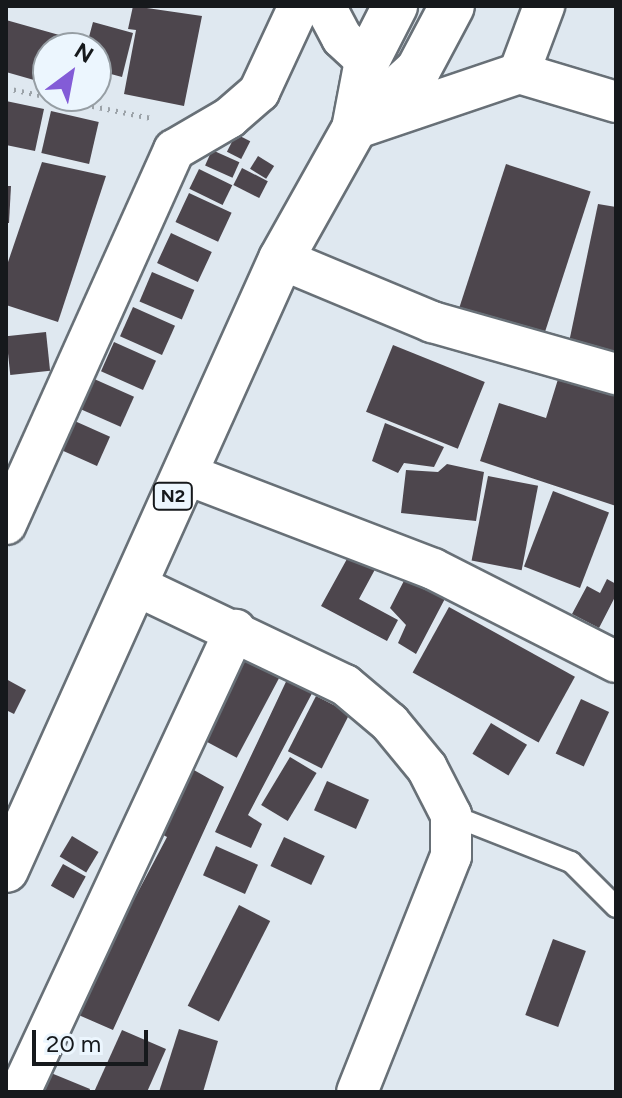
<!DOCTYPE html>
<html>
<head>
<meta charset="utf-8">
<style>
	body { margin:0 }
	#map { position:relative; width:622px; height:1098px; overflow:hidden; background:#dfe8f0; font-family:Figtree,sans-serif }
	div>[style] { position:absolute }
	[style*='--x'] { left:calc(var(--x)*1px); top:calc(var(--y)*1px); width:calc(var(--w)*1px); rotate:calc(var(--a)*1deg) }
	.building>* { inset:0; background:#4d464d; transform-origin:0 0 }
	.path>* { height:5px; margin-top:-2.5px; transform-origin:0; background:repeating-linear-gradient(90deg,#9ba2a8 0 2px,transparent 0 8px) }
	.roads { filter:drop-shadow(2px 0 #687077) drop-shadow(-2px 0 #687077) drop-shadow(0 2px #687077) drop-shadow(0 -2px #687077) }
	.lane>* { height:20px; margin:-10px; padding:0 10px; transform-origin:10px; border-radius:10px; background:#fff }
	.street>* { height:40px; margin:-20px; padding:0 20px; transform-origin:20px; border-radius:20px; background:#fff }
	.highway>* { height:44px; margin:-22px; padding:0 22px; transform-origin:22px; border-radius:22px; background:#fff }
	span { translate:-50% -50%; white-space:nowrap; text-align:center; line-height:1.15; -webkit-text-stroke:8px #ecf6fe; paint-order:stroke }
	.shield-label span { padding:2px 6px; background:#ecf6fe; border:2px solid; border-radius:6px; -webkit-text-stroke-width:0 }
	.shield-label { font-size:18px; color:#16191c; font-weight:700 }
	.frame { position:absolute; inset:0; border:8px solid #16191c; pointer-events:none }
	.north { position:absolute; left:32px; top:32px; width:80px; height:80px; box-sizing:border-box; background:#ecf6fe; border:2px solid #969ea4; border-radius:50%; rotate:32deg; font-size:22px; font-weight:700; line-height:32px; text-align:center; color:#16191c }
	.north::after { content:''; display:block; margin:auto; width:28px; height:36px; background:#835cd7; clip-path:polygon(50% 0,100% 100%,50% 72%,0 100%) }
	.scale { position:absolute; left:32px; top:1030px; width:116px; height:36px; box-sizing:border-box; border:4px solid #16191c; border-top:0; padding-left:10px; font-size:24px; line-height:28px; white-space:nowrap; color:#16191c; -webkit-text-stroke:6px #ecf6fe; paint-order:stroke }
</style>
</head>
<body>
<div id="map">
	<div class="building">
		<i style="clip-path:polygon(133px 6px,202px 16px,184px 106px,124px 94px,136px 30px,128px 29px)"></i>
		<i style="clip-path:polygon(6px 20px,84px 42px,82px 48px,48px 48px,48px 84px,6px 72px)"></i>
		<i style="clip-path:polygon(93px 22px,133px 33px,122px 77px,96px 70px,96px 48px,86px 48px)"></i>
		<i style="clip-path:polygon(6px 101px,44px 109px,35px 151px,6px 145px)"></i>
		<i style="left:51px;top:111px;width:49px;height:43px;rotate:13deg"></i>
		<i style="left:236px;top:134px;width:16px;height:20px;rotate:27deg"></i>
		<i style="left:212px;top:150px;width:30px;height:17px;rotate:24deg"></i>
		<i style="left:258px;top:156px;width:19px;height:15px;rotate:32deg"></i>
		<i style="clip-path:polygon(42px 162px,106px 176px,58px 322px,6px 305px,6px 268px)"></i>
		<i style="left:506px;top:164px;width:89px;height:157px;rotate:18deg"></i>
		<i style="left:242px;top:168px;width:29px;height:19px;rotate:27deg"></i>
		<i style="left:199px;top:169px;width:37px;height:22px;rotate:26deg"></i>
		<i style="clip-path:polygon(6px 186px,11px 186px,9px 223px,6px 223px)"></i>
		<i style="left:189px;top:193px;width:47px;height:32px;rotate:25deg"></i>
		<i style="clip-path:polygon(598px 204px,616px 207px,616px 357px,568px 347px)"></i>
		<i style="left:171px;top:233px;width:45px;height:33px;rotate:25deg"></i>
		<i style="left:152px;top:272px;width:46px;height:32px;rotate:23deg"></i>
		<i style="left:133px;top:307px;width:46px;height:32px;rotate:24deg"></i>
		<i style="left:46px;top:332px;width:39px;height:40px;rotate:84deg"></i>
		<i style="left:114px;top:342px;width:46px;height:32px;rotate:24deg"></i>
		<i style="left:393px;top:345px;width:99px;height:72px;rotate:22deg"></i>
		<i style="clip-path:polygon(559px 376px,616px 394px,616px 506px,480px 461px,499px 403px,546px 418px)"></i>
		<i style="left:92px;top:378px;width:46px;height:33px;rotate:24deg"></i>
		<i style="left:68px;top:418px;width:46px;height:32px;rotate:24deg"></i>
		<i style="clip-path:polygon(385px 423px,444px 447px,434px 467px,404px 463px,398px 473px,372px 461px)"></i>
		<i style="clip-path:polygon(447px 464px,484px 472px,476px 521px,401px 513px,406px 470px,438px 472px)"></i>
		<i style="left:488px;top:476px;width:51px;height:86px;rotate:11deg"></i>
		<i style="left:553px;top:491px;width:60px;height:81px;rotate:21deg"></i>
		<i style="clip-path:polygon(353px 548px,379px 562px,359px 599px,398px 620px,387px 641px,321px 606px)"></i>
		<i style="clip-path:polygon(409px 571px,450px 589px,416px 654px,398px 643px,406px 625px,390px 608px)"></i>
		<i style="clip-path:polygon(607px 579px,616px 584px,616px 595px,599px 628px,572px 614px,587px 586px,600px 593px)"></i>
		<i style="left:449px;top:607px;width:144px;height:75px;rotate:29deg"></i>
		<i style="left:241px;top:658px;width:43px;height:90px;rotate:28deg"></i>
		<i style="clip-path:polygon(292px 669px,318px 682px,248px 815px,262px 824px,251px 848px,215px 832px)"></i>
		<i style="clip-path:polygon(6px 679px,26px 690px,14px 714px,6px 710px)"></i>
		<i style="left:316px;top:696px;width:38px;height:62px;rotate:27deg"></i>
		<i style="left:581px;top:699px;width:31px;height:60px;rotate:25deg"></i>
		<i style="left:491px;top:723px;width:42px;height:36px;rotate:31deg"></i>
		<i style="left:290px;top:757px;width:31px;height:56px;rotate:31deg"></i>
		<i style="clip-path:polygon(185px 765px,224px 787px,113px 1030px,74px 1013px,167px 837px,152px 829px)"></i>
		<i style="left:327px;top:781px;width:46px;height:32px;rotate:24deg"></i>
		<i style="left:72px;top:836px;width:31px;height:24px;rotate:31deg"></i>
		<i style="left:284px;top:837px;width:45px;height:32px;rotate:25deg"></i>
		<i style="left:216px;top:846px;width:46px;height:32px;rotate:24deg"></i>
		<i style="left:63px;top:864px;width:26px;height:25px;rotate:29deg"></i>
		<i style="left:239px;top:905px;width:35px;height:113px;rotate:27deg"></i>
		<i style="left:553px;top:939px;width:35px;height:81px;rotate:20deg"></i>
		<i style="clip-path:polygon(179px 1029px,218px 1041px,203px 1092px,159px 1092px)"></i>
		<i style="clip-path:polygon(122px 1030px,166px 1049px,147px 1092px,94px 1092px)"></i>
		<i style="clip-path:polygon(51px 1073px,90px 1089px,89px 1092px,43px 1092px)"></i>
	</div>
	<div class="path">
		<i style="--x:6;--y:88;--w:148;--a:11.7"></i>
	</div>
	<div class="roads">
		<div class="lane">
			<i style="--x:451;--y:815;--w:129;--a:21.4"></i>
			<i style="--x:571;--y:862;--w:64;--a:45"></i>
		</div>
		<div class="street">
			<i style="--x:325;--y:6;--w:36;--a:62"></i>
			<i style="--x:342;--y:38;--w:34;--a:43"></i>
			<i style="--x:519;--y:73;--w:72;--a:-69.5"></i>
			<i style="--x:354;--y:129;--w:174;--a:-18.7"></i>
			<i style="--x:519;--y:73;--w:101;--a:16.6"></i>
			<i style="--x:281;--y:259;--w:164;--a:22.6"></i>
			<i style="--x:432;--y:322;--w:191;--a:15.8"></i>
			<i style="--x:183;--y:473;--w:268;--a:21"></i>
			<i style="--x:433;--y:569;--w:205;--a:26.9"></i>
			<i style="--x:6;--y:524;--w:410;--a:-65.8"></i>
			<i style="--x:174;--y:150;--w:64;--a:-30.2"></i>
			<i style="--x:229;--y:118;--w:40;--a:-41"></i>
			<i style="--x:259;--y:92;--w:95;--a:-65.1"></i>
			<i style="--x:135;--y:585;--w:233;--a:25.5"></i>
			<i style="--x:345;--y:685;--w:59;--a:40.2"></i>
			<i style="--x:390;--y:723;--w:58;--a:50.6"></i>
			<i style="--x:427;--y:768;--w:53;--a:62.9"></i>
			<i style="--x:451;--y:815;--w:41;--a:90"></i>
			<i style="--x:451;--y:856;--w:254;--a:111.7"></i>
			<i style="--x:20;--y:1092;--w:510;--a:-65.04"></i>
		</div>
		<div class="highway">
			<i style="--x:354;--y:129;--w:87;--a:-42.7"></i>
			<i style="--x:418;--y:70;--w:72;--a:-62"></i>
			<i style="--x:6;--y:870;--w:670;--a:-65.77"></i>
			<i style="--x:281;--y:259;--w:149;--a:-60.7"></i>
			<i style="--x:354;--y:129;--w:69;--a:-79.2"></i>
			<i style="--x:367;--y:61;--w:62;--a:-63"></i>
		</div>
	</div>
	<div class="shield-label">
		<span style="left:173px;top:496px">N2</span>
	</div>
	<div class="frame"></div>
	<div class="north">N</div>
	<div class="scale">20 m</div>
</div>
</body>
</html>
